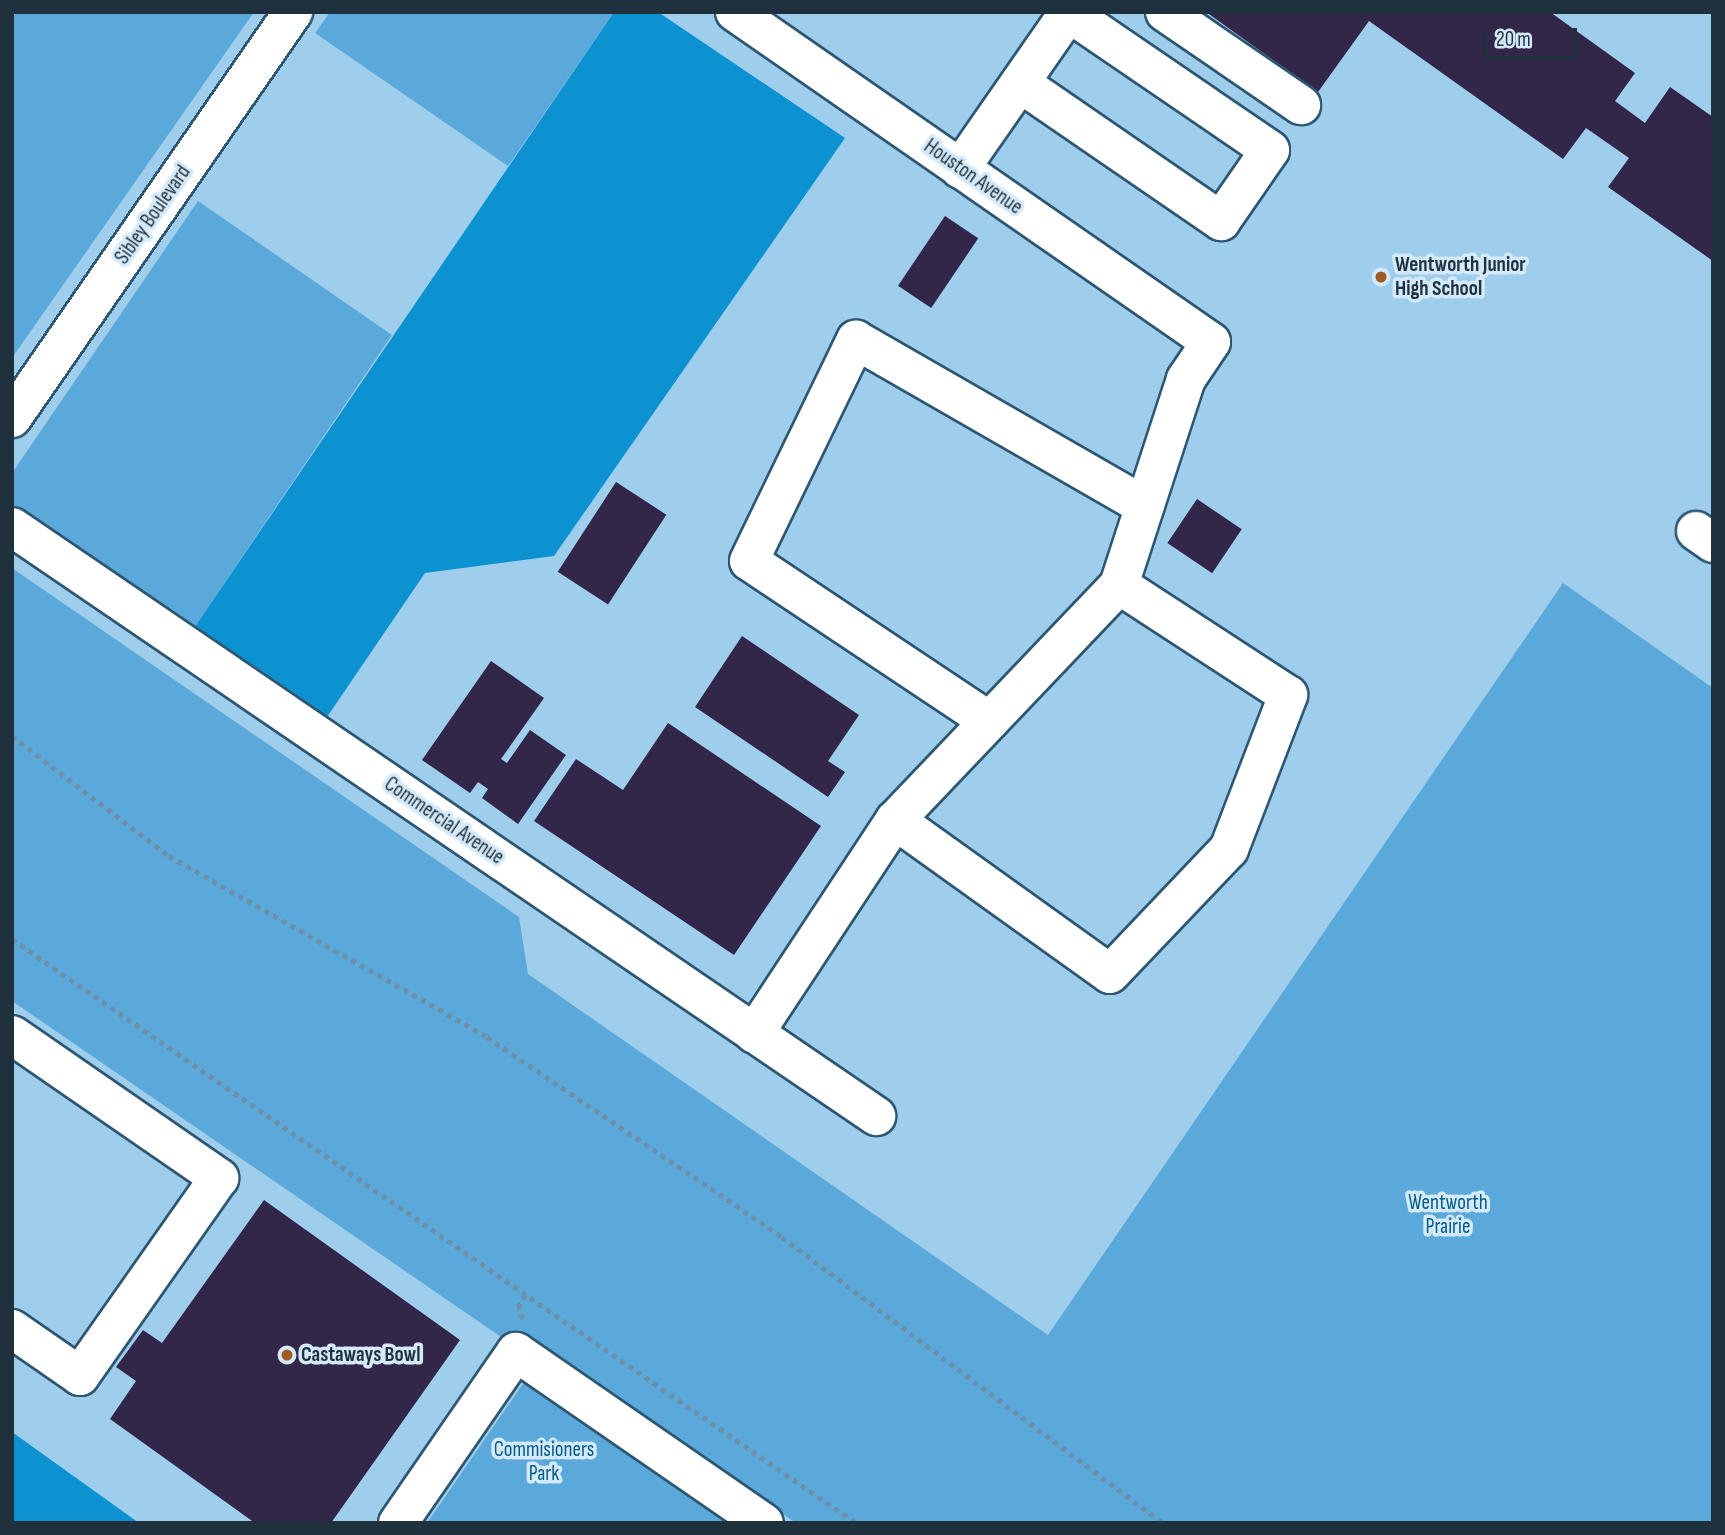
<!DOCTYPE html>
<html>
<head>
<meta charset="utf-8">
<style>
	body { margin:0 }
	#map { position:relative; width:1725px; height:1535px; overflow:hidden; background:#9fcdec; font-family:"Sofia Sans Condensed",sans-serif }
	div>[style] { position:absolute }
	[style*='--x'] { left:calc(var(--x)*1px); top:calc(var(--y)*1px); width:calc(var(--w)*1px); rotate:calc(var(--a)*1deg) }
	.green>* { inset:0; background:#5aa9da }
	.forest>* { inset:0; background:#0c92d1 }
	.building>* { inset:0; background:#322649; transform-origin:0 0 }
	.path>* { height:4.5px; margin-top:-2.25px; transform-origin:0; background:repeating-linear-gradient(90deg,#6d90a8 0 5px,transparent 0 10px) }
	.roads { filter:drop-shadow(2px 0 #2d5772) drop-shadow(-2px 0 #2d5772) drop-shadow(0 2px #2d5772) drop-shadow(0 -2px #2d5772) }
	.minor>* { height:38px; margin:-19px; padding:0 19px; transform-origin:19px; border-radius:19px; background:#fff }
	.major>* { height:38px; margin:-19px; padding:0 19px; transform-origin:19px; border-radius:19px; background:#fff }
	.dots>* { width:19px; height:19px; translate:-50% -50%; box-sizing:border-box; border:4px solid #d4eafa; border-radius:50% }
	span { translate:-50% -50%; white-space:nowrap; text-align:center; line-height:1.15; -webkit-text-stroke:7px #d4eafa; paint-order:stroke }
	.street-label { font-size:21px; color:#1e313d }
	.poi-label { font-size:21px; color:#1e313d; font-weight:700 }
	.left { translate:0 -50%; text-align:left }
	.park-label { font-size:21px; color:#005b85 }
	.frame { position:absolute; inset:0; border:14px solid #1e313d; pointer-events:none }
	.scale { position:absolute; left:1483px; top:28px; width:94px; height:32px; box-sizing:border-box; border:4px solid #1e313d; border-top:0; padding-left:9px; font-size:21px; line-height:24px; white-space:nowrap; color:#1e313d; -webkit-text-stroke:5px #d4eafa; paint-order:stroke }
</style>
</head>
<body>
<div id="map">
	<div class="green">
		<i style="clip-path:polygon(12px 12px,254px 12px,12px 358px)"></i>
		<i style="clip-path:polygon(330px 12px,614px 12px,508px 166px,315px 33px)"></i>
		<i style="clip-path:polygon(198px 201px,392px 335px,192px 631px,13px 507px,12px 473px)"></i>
		<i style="clip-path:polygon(12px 568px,519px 917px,528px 974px,1048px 1335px,1563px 583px,1713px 688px,1713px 1523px,796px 1523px,518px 1332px,504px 1339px,12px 1001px)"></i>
		<i style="clip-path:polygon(529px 1375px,742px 1523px,427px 1523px)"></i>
	</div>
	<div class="forest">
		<i style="clip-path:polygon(614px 12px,658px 12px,845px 138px,554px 556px,425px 573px,327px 717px,192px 631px)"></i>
		<i style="clip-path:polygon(12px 1432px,139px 1523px,12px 1523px)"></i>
	</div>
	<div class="building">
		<i style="clip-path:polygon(1206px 12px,1550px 12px,1635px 73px,1615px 101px,1645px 123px,1670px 87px,1713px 117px,1713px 261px,1608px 187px,1629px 158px,1586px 128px,1563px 159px,1369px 21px,1318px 92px)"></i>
		<i style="left:945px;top:216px;width:40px;height:84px;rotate:34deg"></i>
		<i style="left:616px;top:482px;width:60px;height:107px;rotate:33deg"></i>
		<i style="left:1197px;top:499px;width:54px;height:53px;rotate:34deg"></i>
		<i style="clip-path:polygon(742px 636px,859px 715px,828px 761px,845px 772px,828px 797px,695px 707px)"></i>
		<i style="clip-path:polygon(491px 661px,544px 698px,501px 759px,507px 763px,530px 730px,566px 755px,518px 824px,482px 798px,488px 789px,478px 782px,470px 793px,422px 760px)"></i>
		<i style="clip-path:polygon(668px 723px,821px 826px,734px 955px,534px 821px,576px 759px,623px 790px)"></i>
		<i style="clip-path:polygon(264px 1200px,460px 1340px,331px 1523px,255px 1523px,110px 1419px,136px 1381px,116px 1367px,143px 1330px,162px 1343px)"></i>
	</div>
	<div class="path">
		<i style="--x:12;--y:736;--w:198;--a:37.4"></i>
		<i style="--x:169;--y:856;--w:366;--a:29.6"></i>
		<i style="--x:487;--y:1037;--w:356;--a:34.1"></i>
		<i style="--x:782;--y:1237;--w:476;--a:36.9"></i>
		<i style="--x:12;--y:939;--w:1026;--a:34.68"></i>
		<i style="--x:523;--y:1319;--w:12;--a:-114"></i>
		<i style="--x:518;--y:1308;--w:15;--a:-62"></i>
	</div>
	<div class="roads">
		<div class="minor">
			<i style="--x:735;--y:12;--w:579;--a:34.73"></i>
			<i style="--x:1211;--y:342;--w:45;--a:124"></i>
			<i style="--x:1186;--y:379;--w:217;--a:108"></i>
			<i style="--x:1119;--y:585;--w:325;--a:133.6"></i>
			<i style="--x:895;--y:820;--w:256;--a:123.4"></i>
			<i style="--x:1165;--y:12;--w:165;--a:34.4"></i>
			<i style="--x:1020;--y:83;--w:244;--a:34.5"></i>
			<i style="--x:1221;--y:221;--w:86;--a:-55.4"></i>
			<i style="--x:1270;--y:150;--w:243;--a:-145.7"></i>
			<i style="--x:960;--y:169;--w:191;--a:-55.2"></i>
			<i style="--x:12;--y:527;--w:1046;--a:34.28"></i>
			<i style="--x:1696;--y:531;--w:21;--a:35"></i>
			<i style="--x:989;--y:721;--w:288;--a:-146.3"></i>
			<i style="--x:749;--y:561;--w:246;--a:-64.2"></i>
			<i style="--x:856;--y:340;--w:333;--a:29.9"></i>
			<i style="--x:895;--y:820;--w:264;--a:35.6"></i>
			<i style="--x:1110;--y:974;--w:173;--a:-46.4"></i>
			<i style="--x:1229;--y:849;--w:165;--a:-69"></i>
			<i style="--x:1288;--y:695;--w:202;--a:-146.9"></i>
			<i style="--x:12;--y:1035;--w:252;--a:34.6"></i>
			<i style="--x:219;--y:1178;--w:242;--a:125.1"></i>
			<i style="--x:80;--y:1376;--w:83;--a:-145.3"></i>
			<i style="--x:398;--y:1523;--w:208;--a:-55.4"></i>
			<i style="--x:516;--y:1352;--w:301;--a:34.6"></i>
		</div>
		<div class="major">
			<i style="--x:12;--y:418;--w:494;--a:-55.3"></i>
		</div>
	</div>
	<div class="dots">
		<i style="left:1381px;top:277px;background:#9c5c24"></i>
		<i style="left:287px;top:1355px;background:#9c5c24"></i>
	</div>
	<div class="street-label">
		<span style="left:973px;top:177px;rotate:35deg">Houston Avenue</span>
		<span style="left:153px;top:215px;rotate:-55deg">Sibley Boulevard</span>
		<span style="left:444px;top:821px;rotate:34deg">Commercial Avenue</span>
	</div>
	<div class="poi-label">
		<span class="left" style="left:1395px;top:277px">Wentworth Junior<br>High School</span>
		<span class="left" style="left:301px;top:1355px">Castaways Bowl</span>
	</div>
	<div class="park-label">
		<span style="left:1448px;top:1215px">Wentworth<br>Prairie</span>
		<span style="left:544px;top:1462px">Commisioners<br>Park</span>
	</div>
	<div class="frame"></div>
	<div class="scale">20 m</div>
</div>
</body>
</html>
